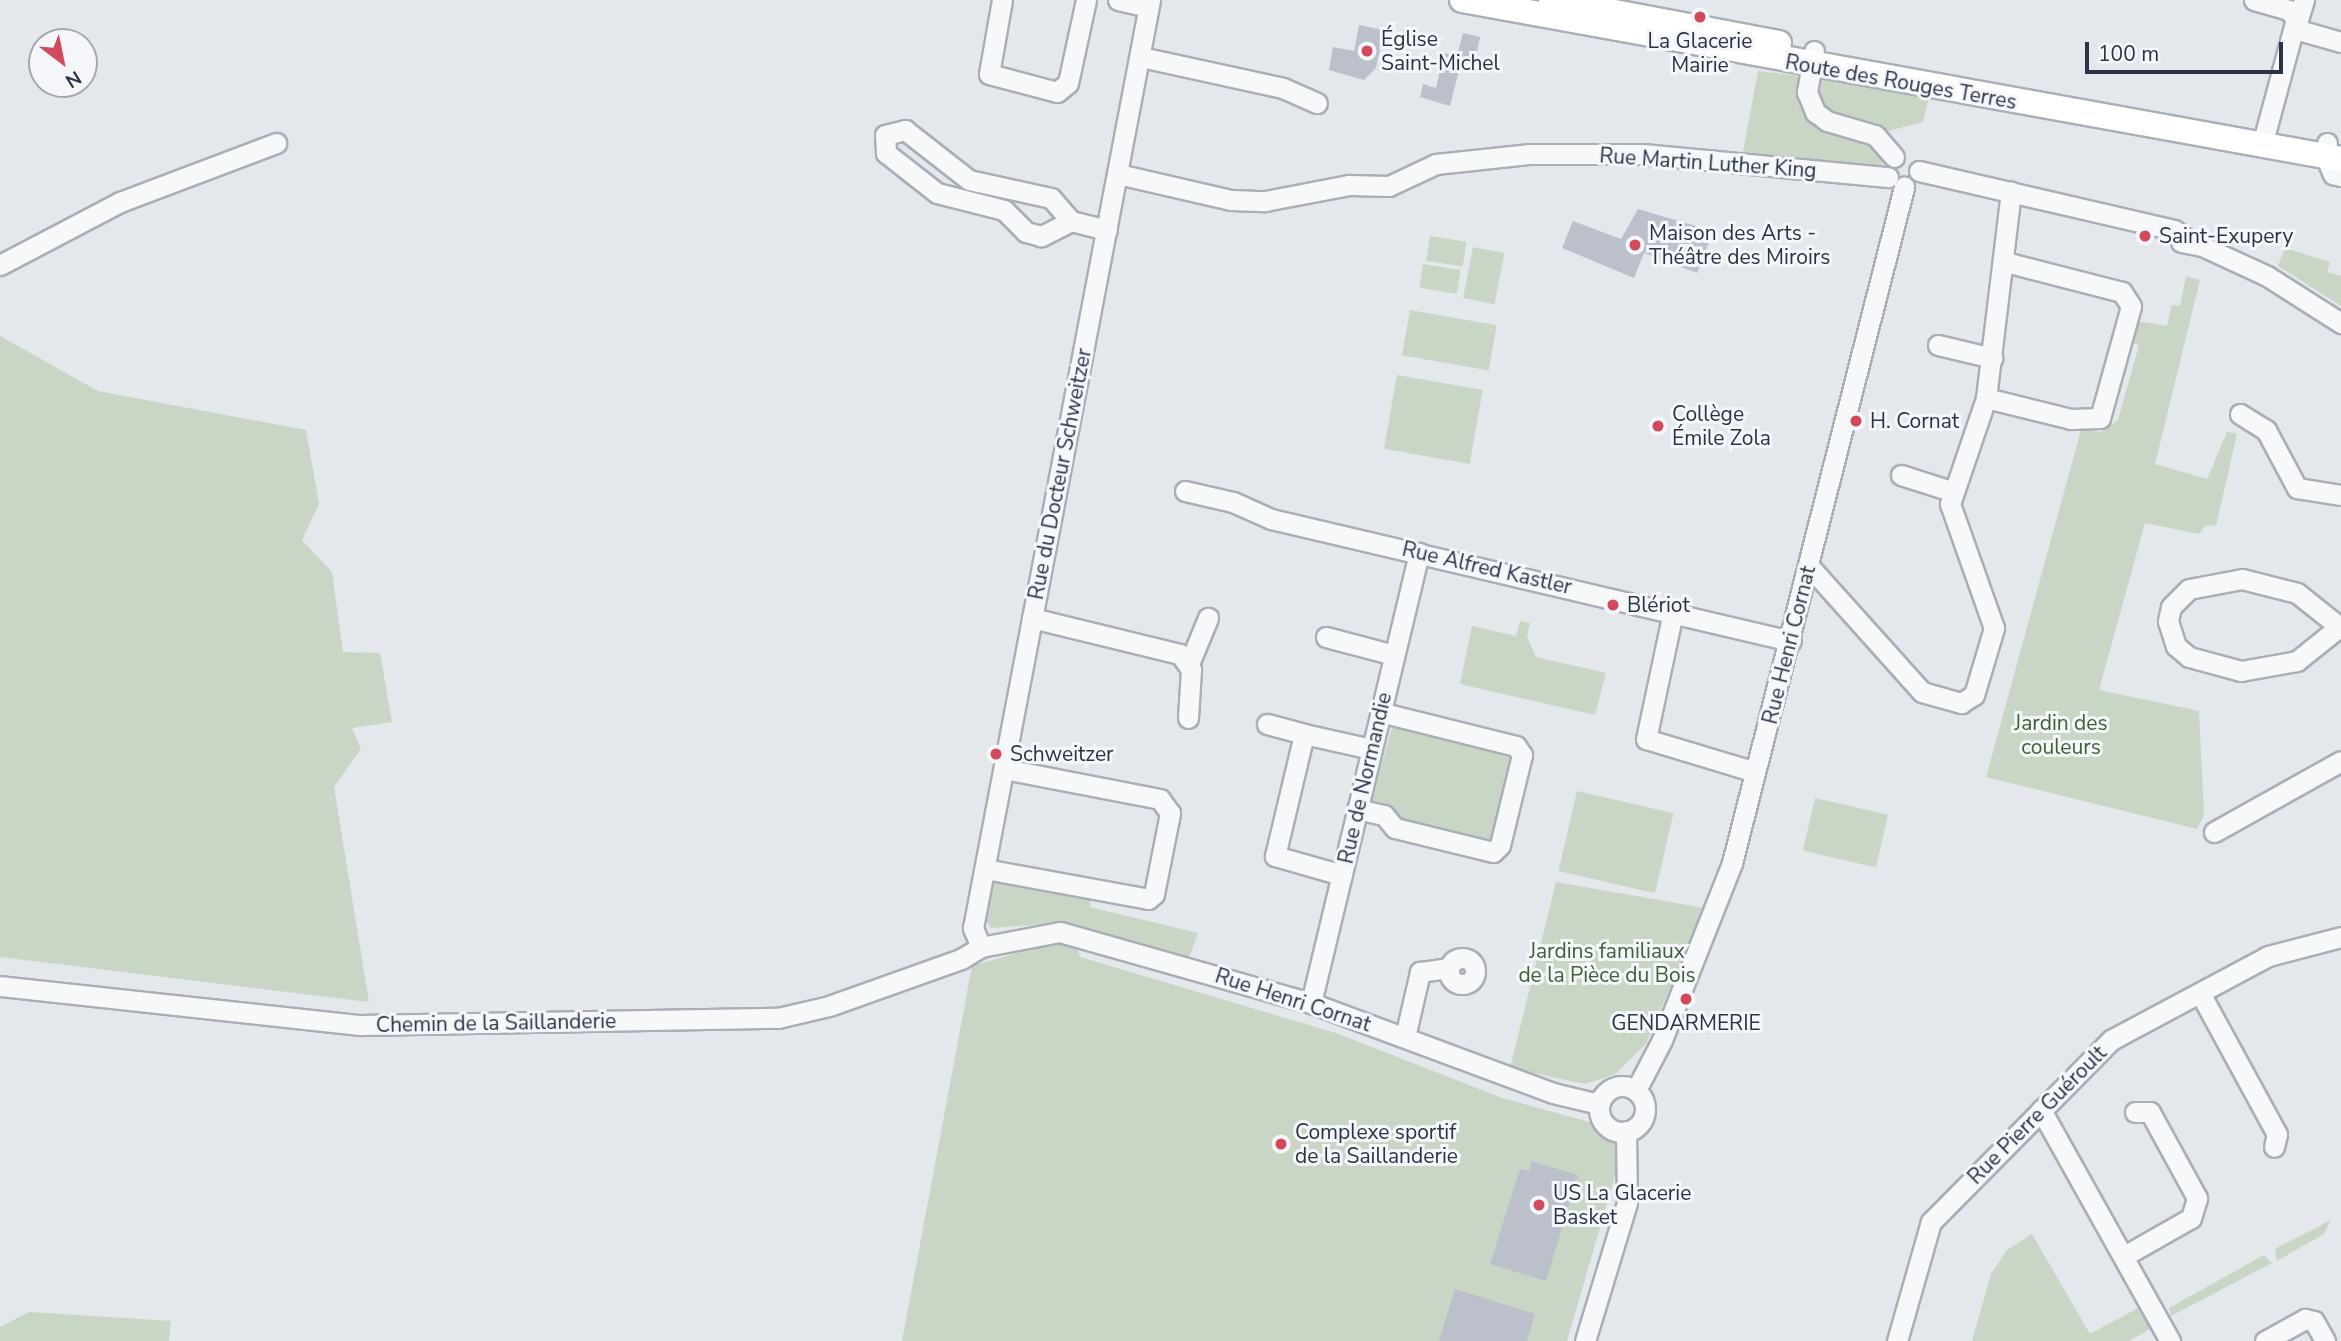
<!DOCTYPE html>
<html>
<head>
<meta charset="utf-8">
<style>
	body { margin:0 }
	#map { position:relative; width:2341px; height:1341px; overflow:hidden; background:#e4e7ec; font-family:"Nunito Sans",sans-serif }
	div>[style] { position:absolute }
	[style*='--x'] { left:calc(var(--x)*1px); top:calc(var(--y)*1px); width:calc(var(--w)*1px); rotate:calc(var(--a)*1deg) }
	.green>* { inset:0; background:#c9d6c5; transform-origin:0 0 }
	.building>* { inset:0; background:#bbc0ca }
	.roads { filter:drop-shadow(2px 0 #a9aeb7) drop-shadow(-2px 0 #a9aeb7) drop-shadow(0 2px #a9aeb7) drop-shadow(0 -2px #a9aeb7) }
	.minor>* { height:19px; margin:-9.5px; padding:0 9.5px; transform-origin:9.5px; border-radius:9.5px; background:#f7f8fa }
	.minor>.ring { margin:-9.5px; padding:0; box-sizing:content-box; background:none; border:19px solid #f7f8fa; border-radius:50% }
	.major>* { height:24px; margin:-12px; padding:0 12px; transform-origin:12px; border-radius:12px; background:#fff }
	.dots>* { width:19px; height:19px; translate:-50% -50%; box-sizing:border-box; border:4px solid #f4f6f9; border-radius:50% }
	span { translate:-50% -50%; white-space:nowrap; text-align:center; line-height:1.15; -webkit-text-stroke:6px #f4f6f9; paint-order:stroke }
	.poi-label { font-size:21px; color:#2b3445 }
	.left { translate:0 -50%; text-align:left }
	.street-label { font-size:21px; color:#2b3445 }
	.park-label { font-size:21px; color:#3f6138 }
	.north { position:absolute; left:28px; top:28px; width:70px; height:70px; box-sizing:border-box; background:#f4f6f9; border:2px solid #a4a8b1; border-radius:50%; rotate:148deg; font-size:19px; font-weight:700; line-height:28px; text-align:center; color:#2b3445 }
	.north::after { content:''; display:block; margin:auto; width:24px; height:32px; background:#d1495b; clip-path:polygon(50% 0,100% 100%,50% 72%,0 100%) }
	.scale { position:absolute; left:2085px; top:42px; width:198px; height:32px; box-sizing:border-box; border:4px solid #2b3445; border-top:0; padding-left:9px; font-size:21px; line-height:24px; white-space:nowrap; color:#2b3445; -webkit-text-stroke:5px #f4f6f9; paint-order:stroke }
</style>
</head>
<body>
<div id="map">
	<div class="green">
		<i style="clip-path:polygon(1758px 71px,1801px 76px,1800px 94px,1868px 140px,1884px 157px,1882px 165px,1870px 169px,1743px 152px)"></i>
		<i style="clip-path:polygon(1818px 77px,1929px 96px,1923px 122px,1884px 132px,1833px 115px,1819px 103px)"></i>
		<i style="left:1430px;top:236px;width:37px;height:25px;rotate:9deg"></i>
		<i style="left:1473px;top:247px;width:32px;height:52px;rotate:11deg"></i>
		<i style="clip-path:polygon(2285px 248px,2330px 262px,2327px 272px,2341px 276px,2341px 306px,2278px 266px)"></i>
		<i style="left:1423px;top:264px;width:38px;height:24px;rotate:9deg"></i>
		<i style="clip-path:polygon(2186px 276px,2200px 280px,2155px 464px,2207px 479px,2227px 432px,2237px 434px,2216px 526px,2206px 525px,2199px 534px,2145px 523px,2099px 690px,2199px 711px,2204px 815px,2197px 829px,1986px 777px,2081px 430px,2101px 432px,2118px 420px,2139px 345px,2130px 342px,2136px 321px,2167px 326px,2172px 305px,2180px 306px)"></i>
		<i style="left:1410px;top:310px;width:88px;height:46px;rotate:10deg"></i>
		<i style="clip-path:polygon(0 336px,98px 391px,306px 430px,319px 504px,302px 540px,332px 572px,343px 652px,380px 653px,392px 722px,352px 728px,361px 749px,334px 787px,369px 1002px,0 957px)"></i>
		<i style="left:1397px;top:375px;width:87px;height:75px;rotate:10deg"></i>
		<i style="clip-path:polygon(1520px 621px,1530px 623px,1527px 637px,1536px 657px,1606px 673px,1595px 715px,1460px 684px,1472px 626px,1516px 636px)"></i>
		<i style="clip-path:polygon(1393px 723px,1512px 758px,1491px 840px,1395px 818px,1371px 804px)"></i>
		<i style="left:1577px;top:791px;width:99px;height:82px;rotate:13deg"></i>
		<i style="left:1815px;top:798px;width:75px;height:54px;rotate:13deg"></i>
		<i style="clip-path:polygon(993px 878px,1091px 897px,1090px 907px,1198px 933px,1188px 960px,1059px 923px,991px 928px,984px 916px)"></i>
		<i style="clip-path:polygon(1556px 882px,1704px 908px,1646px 1044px,1615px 1074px,1585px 1084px,1510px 1068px)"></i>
		<i style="clip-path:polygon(1052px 943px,1077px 945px,1080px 957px,1336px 1033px,1502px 1098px,1618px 1130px,1622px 1152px,1567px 1341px,902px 1341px,972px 966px)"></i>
		<i style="clip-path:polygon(2331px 1220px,2324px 1234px,2277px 1261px,2275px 1249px)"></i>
		<i style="clip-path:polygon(2032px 1234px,2090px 1334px,2138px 1308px,2150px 1329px,2129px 1341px,1972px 1341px,1991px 1274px,2007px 1250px)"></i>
		<i style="clip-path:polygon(2264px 1255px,2272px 1263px,2171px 1316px,2169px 1308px)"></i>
		<i style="clip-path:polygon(29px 1312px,46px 1313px,171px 1321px,169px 1341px,0 1341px,0 1327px)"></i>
	</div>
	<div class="building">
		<i style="clip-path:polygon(1359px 25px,1384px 30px,1376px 68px,1364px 80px,1329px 70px,1333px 47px,1354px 51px)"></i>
		<i style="clip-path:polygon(1463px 33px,1480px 37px,1474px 65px,1461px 62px,1450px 106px,1420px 97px,1423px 84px,1436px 88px,1444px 53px,1457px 56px)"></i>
		<i style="clip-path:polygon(1638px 209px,1706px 229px,1702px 239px,1709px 242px,1697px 273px,1644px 253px,1634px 278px,1562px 248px,1573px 221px,1621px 239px)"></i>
		<i style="clip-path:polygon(1532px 1161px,1578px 1175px,1546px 1281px,1490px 1264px,1520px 1169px,1529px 1171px)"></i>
		<i style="clip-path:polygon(1455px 1289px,1535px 1314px,1527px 1341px,1439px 1341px)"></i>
	</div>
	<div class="roads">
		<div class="minor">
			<i style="--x:1002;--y:0;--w:75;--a:100"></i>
			<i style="--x:989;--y:74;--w:70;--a:14.8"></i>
			<i style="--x:1057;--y:92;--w:14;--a:-39"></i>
			<i style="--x:1068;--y:83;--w:85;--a:-77.8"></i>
			<i style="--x:1118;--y:0;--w:31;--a:13"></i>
			<i style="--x:2254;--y:0;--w:36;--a:16"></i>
			<i style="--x:2289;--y:10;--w:11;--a:52"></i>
			<i style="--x:2296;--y:19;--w:131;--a:105.1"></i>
			<i style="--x:2304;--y:0;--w:30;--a:107"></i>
			<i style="--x:2295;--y:29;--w:48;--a:15.8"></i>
			<i style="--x:1814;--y:51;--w:42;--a:99.7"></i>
			<i style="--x:1807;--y:92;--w:22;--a:68"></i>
			<i style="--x:1815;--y:112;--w:15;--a:37"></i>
			<i style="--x:1827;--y:121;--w:50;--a:16.3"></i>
			<i style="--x:1875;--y:135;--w:29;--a:49"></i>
			<i style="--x:1141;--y:57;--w:145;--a:12.3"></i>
			<i style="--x:1283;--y:88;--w:37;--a:24"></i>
			<i style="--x:2327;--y:143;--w:13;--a:99"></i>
			<i style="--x:2325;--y:156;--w:20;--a:66"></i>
			<i style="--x:2333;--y:174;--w:8;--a:14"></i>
			<i style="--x:1919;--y:171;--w:262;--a:13"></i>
			<i style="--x:2174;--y:230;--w:22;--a:36"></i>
			<i style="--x:1118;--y:174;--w:116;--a:13"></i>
			<i style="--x:1231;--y:200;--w:34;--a:2"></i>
			<i style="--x:1265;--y:201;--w:86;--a:-10.8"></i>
			<i style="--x:1349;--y:185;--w:40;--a:1.4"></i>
			<i style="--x:1389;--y:186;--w:52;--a:-25.1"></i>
			<i style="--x:1436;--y:164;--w:95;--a:-6.1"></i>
			<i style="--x:1530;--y:154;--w:113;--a:0"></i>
			<i style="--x:1643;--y:154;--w:246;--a:5.4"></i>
			<i style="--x:1071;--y:221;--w:34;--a:153"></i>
			<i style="--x:1041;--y:236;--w:16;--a:-165"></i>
			<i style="--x:1026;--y:232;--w:31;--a:-135"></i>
			<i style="--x:1004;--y:210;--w:69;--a:-165.8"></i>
			<i style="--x:937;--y:193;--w:65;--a:-141.9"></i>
			<i style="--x:886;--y:153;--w:18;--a:-93"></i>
			<i style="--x:885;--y:135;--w:21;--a:-14"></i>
			<i style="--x:905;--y:130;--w:81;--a:38"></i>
			<i style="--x:969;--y:180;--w:84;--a:12.4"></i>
			<i style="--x:1051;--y:198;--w:30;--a:49"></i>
			<i style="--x:1071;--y:221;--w:37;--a:14"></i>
			<i style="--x:2181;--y:242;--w:21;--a:11"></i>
			<i style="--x:2202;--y:246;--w:72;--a:24.8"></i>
			<i style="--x:2267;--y:276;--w:88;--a:32.4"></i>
			<i style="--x:0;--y:265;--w:136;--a:-27.7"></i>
			<i style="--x:120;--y:202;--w:167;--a:-20.7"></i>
			<i style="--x:1938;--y:345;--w:56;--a:13.5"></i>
			<i style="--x:1986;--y:398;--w:88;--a:13.9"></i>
			<i style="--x:2071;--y:419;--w:29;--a:-2"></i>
			<i style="--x:2100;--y:418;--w:116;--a:-74.5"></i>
			<i style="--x:2131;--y:306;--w:17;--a:-123"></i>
			<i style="--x:2122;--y:292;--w:121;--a:-165.6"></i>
			<i style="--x:2240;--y:414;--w:31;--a:32"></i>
			<i style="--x:2266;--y:430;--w:66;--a:61.9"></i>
			<i style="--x:2297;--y:488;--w:45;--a:9"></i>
			<i style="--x:1901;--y:475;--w:52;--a:17.7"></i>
			<i style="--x:1185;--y:491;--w:49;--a:12.9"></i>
			<i style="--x:1233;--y:502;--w:42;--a:24.1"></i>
			<i style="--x:1271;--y:519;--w:534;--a:13.2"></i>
			<i style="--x:1809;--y:566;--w:169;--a:48.1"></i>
			<i style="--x:1922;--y:692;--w:41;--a:15.8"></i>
			<i style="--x:1961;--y:703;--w:15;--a:-32"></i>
			<i style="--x:1974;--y:695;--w:70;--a:-73.4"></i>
			<i style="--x:1994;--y:628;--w:132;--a:-109.5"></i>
			<i style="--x:1950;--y:504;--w:112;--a:-71.2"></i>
			<i style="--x:1986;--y:398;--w:208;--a:-83.1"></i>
			<i style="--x:1673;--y:612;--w:130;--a:102"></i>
			<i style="--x:1646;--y:739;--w:114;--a:16.8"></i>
			<i style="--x:1032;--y:618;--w:152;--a:13.7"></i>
			<i style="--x:1180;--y:654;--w:19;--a:54"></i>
			<i style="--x:1191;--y:669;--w:49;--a:93.5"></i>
			<i style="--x:2338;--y:628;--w:53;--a:141.2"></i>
			<i style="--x:2297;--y:661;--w:57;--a:169.9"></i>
			<i style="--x:2241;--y:671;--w:54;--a:-164.9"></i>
			<i style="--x:2189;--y:657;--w:17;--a:-140"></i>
			<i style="--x:2176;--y:646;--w:26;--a:-108"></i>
			<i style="--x:2168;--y:621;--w:14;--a:-78"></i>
			<i style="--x:2171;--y:607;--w:25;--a:-45"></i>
			<i style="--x:2189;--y:589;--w:54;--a:-10.7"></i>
			<i style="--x:2242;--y:579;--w:57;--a:14.3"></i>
			<i style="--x:2297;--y:593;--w:56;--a:38.5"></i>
			<i style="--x:1326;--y:637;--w:70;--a:14.8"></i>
			<i style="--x:1189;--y:664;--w:50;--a:-67.6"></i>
			<i style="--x:1267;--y:724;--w:38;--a:15"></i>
			<i style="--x:1357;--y:809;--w:28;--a:13"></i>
			<i style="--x:1384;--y:815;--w:17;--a:50"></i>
			<i style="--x:1395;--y:828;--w:101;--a:13.8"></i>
			<i style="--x:1493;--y:852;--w:10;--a:-45"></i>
			<i style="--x:1500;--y:845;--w:93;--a:-76.3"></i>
			<i style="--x:1522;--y:755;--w:11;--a:-124"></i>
			<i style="--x:1516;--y:746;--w:140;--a:-166"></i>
			<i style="--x:2214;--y:832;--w:145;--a:-29.2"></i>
			<i style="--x:985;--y:869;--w:166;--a:10.4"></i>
			<i style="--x:1148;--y:899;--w:8;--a:-40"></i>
			<i style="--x:1154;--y:894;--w:83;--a:-78.8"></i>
			<i style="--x:1170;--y:813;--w:17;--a:-126"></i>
			<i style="--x:1160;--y:799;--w:159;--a:-169.1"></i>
			<i style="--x:1342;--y:875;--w:70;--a:-164.2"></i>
			<i style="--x:1275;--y:856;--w:125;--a:-76.6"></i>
			<i style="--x:1304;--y:734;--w:69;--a:12.6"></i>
			<i style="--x:981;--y:947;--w:21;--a:-113"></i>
			<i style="--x:973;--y:928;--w:945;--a:-79.2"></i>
			<i class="ring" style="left:1449px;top:958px;width:7px;height:7px"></i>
			<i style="--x:0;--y:986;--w:362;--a:6.2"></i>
			<i style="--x:360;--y:1025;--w:418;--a:-1"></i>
			<i style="--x:778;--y:1018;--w:52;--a:-13.2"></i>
			<i style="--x:829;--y:1006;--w:140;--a:-19.6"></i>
			<i style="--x:961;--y:959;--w:23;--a:-31"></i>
			<i style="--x:981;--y:947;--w:80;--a:-10.8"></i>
			<i style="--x:1060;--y:932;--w:261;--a:15.8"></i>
			<i style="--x:1311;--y:1003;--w:258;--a:20.4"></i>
			<i style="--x:1553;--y:1093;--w:47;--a:13.4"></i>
			<i style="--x:2200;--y:993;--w:161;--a:61.4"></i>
			<i style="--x:2277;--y:1134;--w:13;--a:103"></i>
			<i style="--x:1311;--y:1003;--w:463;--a:-76.5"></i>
			<i style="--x:1405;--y:1037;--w:67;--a:-77"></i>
			<i style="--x:1420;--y:972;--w:29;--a:-8"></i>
			<i class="ring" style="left:1599px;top:1086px;width:27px;height:27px"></i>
			<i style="--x:1636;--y:1090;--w:56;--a:-62.5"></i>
			<i style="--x:1662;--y:1040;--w:190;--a:-68.4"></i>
			<i style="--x:1732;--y:863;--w:698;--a:-75.72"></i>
			<i style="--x:2041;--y:1110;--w:265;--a:60.8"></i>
			<i style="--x:2124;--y:1256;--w:77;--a:-29.6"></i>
			<i style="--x:2191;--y:1218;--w:21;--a:-73"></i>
			<i style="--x:2197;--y:1198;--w:98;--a:-118.7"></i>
			<i style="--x:2150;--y:1112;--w:15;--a:180"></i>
			<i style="--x:1585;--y:1341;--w:144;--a:-73.1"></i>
			<i style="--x:1627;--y:1203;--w:72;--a:-90.8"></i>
			<i style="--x:1897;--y:1341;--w:124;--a:-74.1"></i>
			<i style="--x:1931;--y:1222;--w:256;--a:-45.3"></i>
			<i style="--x:2111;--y:1040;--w:178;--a:-28.1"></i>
			<i style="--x:2268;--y:956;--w:75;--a:-14.6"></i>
			<i style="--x:2265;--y:1341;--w:46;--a:-28.8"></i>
			<i style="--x:2305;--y:1319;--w:9;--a:13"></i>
			<i style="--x:2314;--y:1321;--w:23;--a:61"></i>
		</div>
		<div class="major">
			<i style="--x:1462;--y:0;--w:893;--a:10.25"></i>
			<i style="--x:1551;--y:0;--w:232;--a:10.7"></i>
		</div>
	</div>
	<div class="dots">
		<i style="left:1700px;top:17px;background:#d1495b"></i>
		<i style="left:1367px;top:51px;background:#d1495b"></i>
		<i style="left:2145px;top:236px;background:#d1495b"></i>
		<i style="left:1635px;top:245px;background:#d1495b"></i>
		<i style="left:1856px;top:421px;background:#d1495b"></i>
		<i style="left:1658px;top:426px;background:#d1495b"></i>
		<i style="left:1613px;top:605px;background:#d1495b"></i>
		<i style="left:996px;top:754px;background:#d1495b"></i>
		<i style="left:1686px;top:999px;background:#d1495b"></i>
		<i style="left:1281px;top:1144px;background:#d1495b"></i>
		<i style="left:1539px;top:1205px;background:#d1495b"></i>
	</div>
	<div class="poi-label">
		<span class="left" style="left:1381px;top:51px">Église<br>Saint-Michel</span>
		<span style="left:1700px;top:53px">La Glacerie<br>Mairie</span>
		<span class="left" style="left:1649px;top:245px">Maison des Arts -<br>Théâtre des Miroirs</span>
		<span class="left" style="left:2159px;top:236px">Saint-Exupery</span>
		<span class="left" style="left:1672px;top:426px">Collège<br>Émile Zola</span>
		<span class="left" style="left:1870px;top:421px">H. Cornat</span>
		<span class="left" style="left:1627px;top:605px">Blériot</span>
		<span class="left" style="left:1010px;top:754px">Schweitzer</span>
		<span style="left:1686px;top:1023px">GENDARMERIE</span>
		<span class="left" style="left:1295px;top:1144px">Complexe sportif<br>de la Saillanderie</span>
		<span class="left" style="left:1553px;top:1205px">US La Glacerie<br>Basket</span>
	</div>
	<div class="street-label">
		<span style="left:1901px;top:82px;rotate:10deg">Route des Rouges Terres</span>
		<span style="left:1708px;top:163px;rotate:4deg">Rue Martin Luther King</span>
		<span style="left:1060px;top:474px;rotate:-79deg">Rue du Docteur Schweitzer</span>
		<span style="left:1487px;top:568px;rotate:13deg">Rue Alfred Kastler</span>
		<span style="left:1789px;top:645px;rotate:-76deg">Rue Henri Cornat</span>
		<span style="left:1365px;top:778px;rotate:-77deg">Rue de Normandie</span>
		<span style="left:1293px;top:1000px;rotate:18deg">Rue Henri Cornat</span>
		<span style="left:496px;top:1023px;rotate:-1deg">Chemin de la Saillanderie</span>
		<span style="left:2037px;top:1115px;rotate:-45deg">Rue Pierre Guéroult</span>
	</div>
	<div class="park-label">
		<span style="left:2061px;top:735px">Jardin des<br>couleurs</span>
		<span style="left:1607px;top:963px">Jardins familiaux<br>de la Pièce du Bois</span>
	</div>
	<div class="north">N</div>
	<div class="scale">100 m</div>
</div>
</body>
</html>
